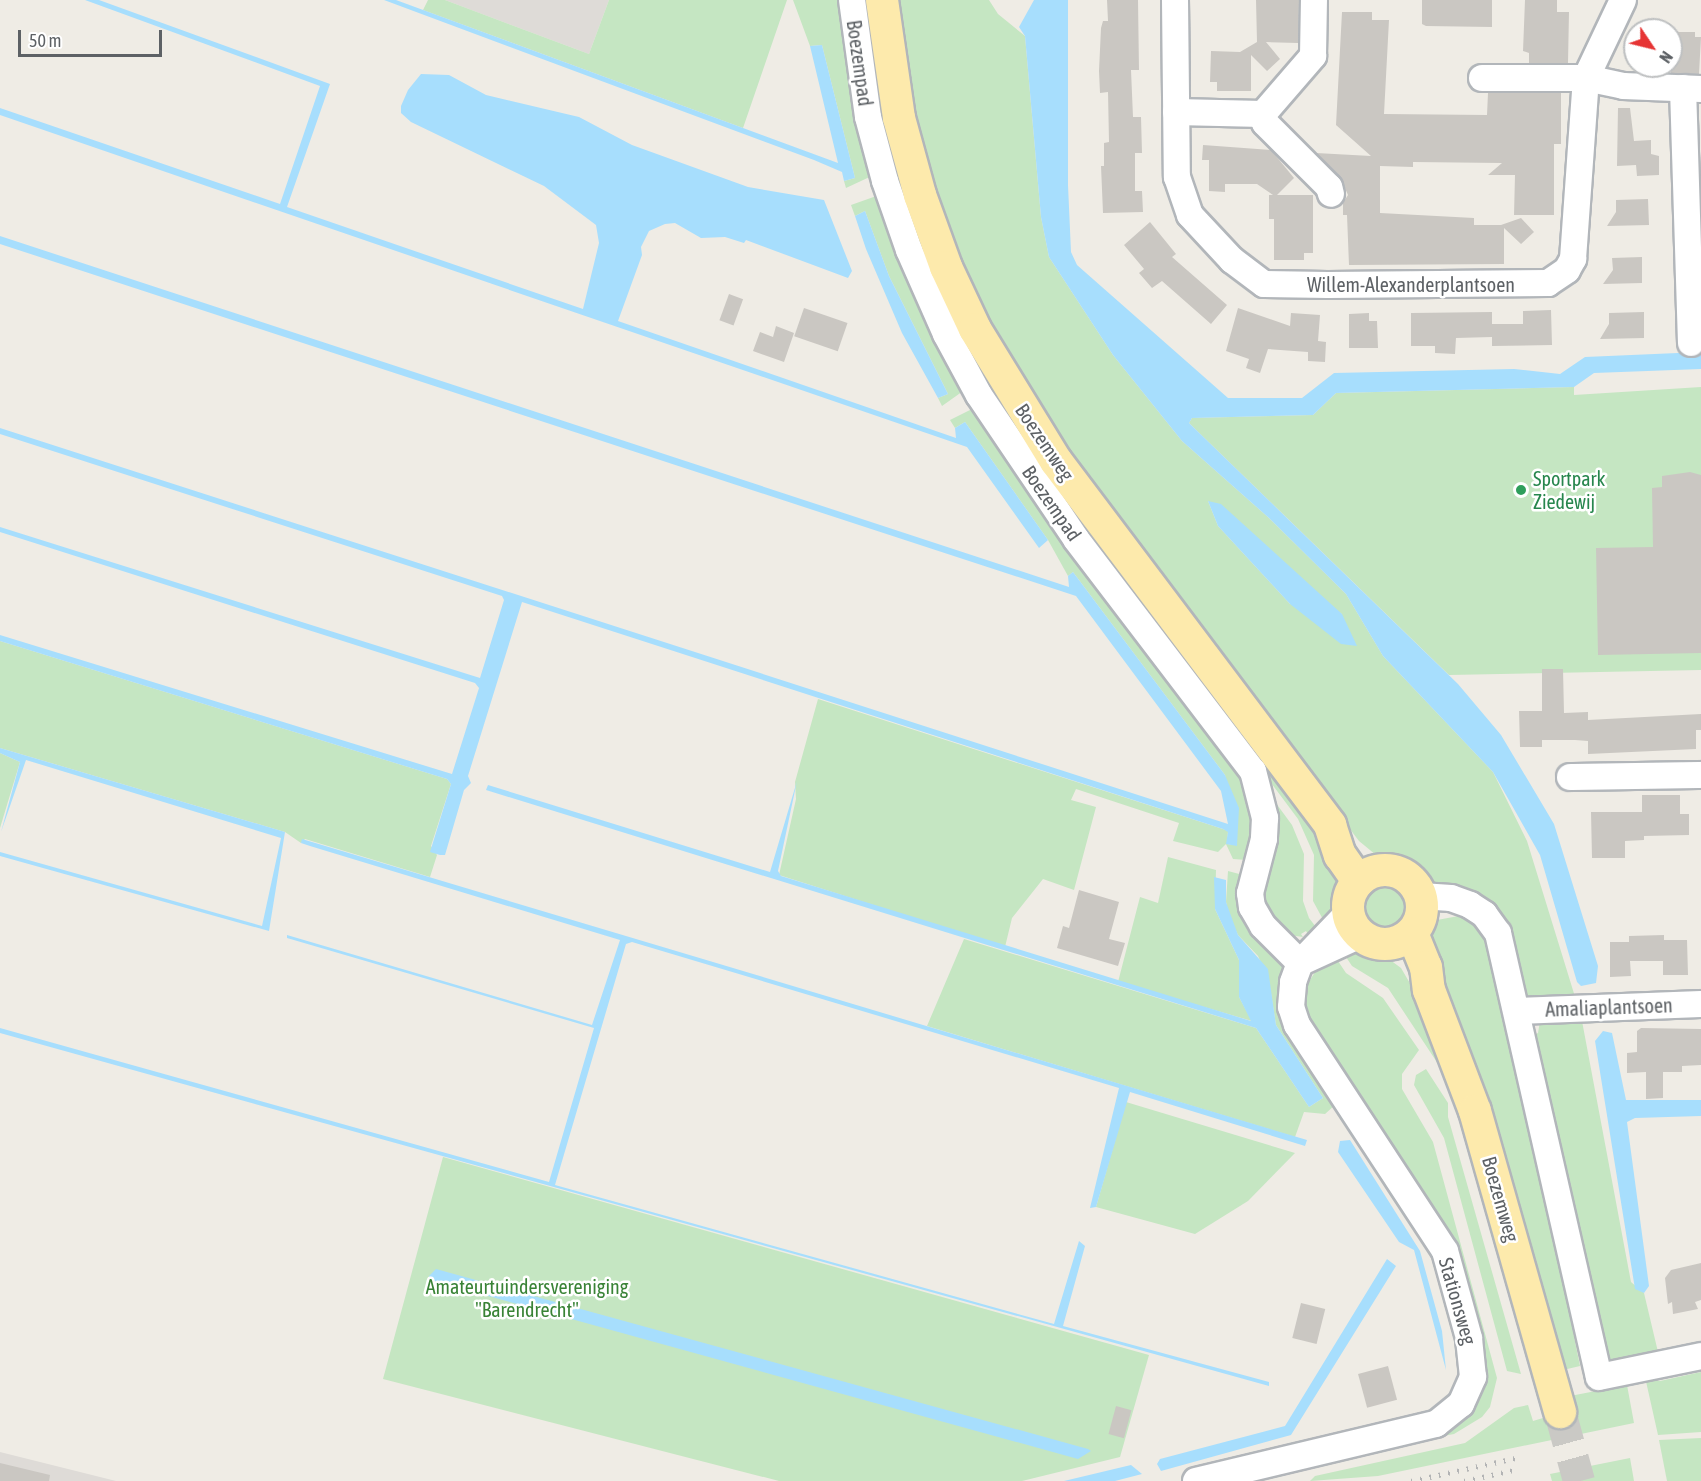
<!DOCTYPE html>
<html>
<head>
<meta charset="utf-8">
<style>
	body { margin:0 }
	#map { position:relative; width:1701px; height:1481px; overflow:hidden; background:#efece5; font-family:"Asap Condensed",sans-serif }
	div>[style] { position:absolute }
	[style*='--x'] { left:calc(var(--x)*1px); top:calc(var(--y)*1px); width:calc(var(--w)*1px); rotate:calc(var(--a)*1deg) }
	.industrial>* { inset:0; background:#dedbd7 }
	.green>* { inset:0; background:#c5e6c2 }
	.round { border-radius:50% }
	.water>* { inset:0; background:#a7defd }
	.building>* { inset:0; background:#cac7c2; transform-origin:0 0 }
	.major-tunnel>* { height:32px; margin-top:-16px; transform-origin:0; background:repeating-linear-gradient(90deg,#cac9c5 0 32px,transparent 0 48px) }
	.roads { filter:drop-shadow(2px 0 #b2b6ba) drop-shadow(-2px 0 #b2b6ba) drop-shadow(0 2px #b2b6ba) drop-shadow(0 -2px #b2b6ba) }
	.minor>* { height:26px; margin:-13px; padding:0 13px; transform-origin:13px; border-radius:13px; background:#fff }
	.major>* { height:32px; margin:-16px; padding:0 16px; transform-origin:16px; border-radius:16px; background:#fdeaac }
	.major>.ring { margin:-16px; padding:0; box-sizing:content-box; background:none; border:32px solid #fdeaac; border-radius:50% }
	.rail>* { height:4.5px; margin-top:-2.25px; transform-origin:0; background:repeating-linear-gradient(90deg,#b3b4b5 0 1.5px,transparent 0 9.5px) }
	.dots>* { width:16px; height:16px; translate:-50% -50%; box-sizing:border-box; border:3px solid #fff; border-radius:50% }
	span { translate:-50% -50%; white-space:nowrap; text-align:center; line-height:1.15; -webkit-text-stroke:5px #fff; paint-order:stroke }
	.street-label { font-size:20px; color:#5d6165 }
	.leisure-label { font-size:20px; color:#27864d }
	.left { translate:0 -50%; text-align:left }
	.park-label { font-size:20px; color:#398336 }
	.north { position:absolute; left:1623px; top:18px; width:60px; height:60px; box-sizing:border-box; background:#fff; border:2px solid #bec0c1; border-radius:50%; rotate:125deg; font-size:16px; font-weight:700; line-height:24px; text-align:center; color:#5d6165 }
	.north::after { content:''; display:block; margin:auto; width:21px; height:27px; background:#e63434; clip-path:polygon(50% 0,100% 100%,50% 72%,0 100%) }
	.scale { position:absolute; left:18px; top:30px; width:144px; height:27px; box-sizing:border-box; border:3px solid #5d6165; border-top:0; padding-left:8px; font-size:18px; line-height:21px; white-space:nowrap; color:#5d6165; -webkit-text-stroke:4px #fff; paint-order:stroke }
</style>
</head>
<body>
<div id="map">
	<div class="industrial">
		<i style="clip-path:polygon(445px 0,609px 0,589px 54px)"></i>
		<i style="clip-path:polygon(0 1452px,116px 1481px,0 1481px)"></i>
	</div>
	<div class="green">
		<i style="clip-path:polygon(428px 0,445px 0,589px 54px,609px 0,787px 0,743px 128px,423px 10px)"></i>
		<i style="clip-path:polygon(793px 0,846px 0,876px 174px,846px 188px,844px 181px,855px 178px,822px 45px,810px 46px)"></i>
		<i style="clip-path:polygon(860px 0,872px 0,924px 236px,1316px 823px,1344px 880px,1337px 910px,1326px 925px,1313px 901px,1314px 855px,1298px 819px,1034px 465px,940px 306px,890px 167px)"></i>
		<i style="clip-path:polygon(evenodd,893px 0,989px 0,998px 14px,1025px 36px,1041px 217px,1049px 257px,1113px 355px,1182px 441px,1269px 518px,1346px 594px,1383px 656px,1493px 772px,1527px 841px,1576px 1000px,1533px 1001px,1523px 995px,1510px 934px,1429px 886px,1411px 867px,1376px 855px,1359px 841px,1050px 434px,957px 265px,909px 107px,893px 0,1208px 501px,1333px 608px,1342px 614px,1290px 604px,1218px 526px,1208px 501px)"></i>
		<i style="clip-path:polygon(882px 194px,966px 389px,942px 406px,938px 398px,948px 394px,889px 276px,865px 211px,855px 216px,851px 205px)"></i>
		<i style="clip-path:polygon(1574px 387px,1574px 395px,1701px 387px,1701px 670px,1449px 675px,1189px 423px,1192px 418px,1313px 415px,1336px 393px)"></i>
		<i style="clip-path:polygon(970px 410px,982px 412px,1235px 758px,1256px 813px,1247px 860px,1233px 859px,1226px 844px,1218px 852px,1173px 841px,1179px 823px,1076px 789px,1071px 800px,1096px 807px,1074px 890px,1043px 879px,1012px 918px,1005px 947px,779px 875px,796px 799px,795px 782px,818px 699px,1223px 829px,1228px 831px,1227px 844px,1237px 845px,1225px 775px,1073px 572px,1068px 576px,1048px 540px,965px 422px,955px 428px,950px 420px)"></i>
		<i style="clip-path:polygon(0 641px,447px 779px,451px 784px,431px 846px,437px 855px,430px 877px,305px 839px,301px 843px,285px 832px,0 748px)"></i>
		<i style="clip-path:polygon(0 753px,20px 762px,0 828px)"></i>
		<i style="clip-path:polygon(1270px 795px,1292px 825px,1304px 854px,1303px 901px,1309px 918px,1319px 931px,1310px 938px,1306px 931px,1301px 934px,1303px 937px,1289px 935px,1268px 917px,1261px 901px)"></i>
		<i style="clip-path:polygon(1168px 857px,1216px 870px,1215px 909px,1239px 960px,1239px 997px,1252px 1021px,1118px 982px,1140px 897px,1158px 903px)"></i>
		<i style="clip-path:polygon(1228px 871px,1243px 875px,1283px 962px,1283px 975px,1335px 1105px,1325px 1114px,1304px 1112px,1295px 1137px,927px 1026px,964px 939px,1256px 1028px,1309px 1107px,1323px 1098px,1276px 1025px,1269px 981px,1258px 956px,1238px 935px,1229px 916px,1226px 902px)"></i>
		<i class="round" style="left:1361px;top:883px;width:48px;height:48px"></i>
		<i style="clip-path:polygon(1464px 915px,1484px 927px,1549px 1212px,1580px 1366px,1563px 1370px,1485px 1105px,1426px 932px,1437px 920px)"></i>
		<i style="clip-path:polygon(1354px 948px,1382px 954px,1401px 968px,1432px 1021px,1446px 1076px,1388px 988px,1352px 966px,1342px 951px)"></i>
		<i style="clip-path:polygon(1334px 955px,1346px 973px,1383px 998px,1419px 1050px,1402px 1074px,1402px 1089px,1433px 1142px,1497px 1378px,1490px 1407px,1482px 1417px,1454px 1434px,1417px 1441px,1454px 1427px,1476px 1406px,1485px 1382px,1482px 1350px,1460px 1268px,1308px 1025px,1302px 1005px,1304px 990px,1321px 962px)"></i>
		<i style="clip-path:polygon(1540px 1021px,1582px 1021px,1631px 1282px,1644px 1293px,1658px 1352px,1608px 1364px,1533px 1036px,1538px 1033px)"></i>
		<i style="clip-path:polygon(1426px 1069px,1448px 1103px,1448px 1117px,1521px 1374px,1507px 1371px,1444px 1138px,1414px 1085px,1416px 1075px)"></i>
		<i style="clip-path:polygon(1126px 1102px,1295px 1153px,1248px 1201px,1195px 1234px,1096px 1207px)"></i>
		<i style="clip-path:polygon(443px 1157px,1149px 1355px,1120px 1457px,1022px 1481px,779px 1481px,383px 1379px)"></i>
		<i style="clip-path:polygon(1701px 1372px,1701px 1432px,1658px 1435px,1645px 1377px,1660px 1381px)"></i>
		<i style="clip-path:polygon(1627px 1385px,1634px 1423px,1378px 1476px,1310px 1481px,1315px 1476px,1465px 1443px,1514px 1408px,1528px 1405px,1533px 1421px,1573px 1409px,1570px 1396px)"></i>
		<i style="clip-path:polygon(1701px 1438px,1701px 1481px,1667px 1481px,1659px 1440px)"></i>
		<i style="clip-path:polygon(1630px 1458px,1634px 1481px,1552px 1481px,1550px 1474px)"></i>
	</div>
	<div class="water">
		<i style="clip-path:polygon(85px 0,99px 0,330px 84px,287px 207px,583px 309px,599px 243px,596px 225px,544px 186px,411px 122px,401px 113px,401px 106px,408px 90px,421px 74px,449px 75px,486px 95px,579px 117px,632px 145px,748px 187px,824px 200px,852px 271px,848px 278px,746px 240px,744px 243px,725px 237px,701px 238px,675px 223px,665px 224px,649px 231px,641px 247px,642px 255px,618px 321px,956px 438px,955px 428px,965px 422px,1048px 540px,1039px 548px,967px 447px,0 115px,0 108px,280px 204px,320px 86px)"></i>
		<i style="clip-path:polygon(384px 0,396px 0,838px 163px,810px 46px,822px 45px,855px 178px,844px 181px,842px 172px,814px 160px)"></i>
		<i style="clip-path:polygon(1034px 0,1068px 0,1068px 185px,1071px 252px,1077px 265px,1228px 398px,1302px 398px,1334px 373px,1514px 369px,1560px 374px,1585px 357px,1701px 352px,1701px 369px,1594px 373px,1574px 387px,1336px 393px,1313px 415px,1192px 418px,1189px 423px,1458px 684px,1501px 735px,1554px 824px,1598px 966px,1596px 983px,1581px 986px,1577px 982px,1540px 855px,1493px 772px,1383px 656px,1346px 594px,1269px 518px,1182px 441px,1113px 355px,1049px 257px,1041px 217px,1025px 36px,1019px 27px)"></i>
		<i style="clip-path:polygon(865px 211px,889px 276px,948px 394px,938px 398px,902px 333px,866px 249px,855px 216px)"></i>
		<i style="clip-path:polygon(0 236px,1069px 587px,1068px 576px,1073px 572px,1225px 775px,1239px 808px,1237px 846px,1226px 844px,1228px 832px,1223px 829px,522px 602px,468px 776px,471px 783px,464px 790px,445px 855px,440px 855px,430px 852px,451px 784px,447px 779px,0 641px,0 635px,452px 774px,479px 688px,475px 683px,0 532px,0 527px,480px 678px,504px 600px,502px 596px,0 434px,0 428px,1228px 824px,1221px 791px,1076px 596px,0 244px)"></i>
		<i style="clip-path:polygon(1208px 501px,1221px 504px,1342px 614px,1357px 646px,1341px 644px,1290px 604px,1218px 526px)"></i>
		<i style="clip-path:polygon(0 748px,285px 832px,269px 931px,0 856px,0 852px,262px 926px,281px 838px,26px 760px,1px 832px,20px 762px,0 753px)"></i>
		<i style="clip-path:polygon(797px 781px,778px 871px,781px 876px,1251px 1021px,1239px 997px,1239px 960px,1215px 909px,1214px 877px,1226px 880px,1226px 902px,1238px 935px,1268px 969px,1276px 1025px,1323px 1098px,1309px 1107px,1256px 1028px,486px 790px,488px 785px,770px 872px)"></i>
		<i style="clip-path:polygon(302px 839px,1307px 1140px,1305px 1146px,1130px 1092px,1096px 1207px,1090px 1208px,1119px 1088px,632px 942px,626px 944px,555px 1185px,1054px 1324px,1079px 1241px,1085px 1246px,1063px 1326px,1269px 1382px,1269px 1386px,0 1033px,0 1028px,549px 1182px,594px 1028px,287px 938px,287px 935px,592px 1025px,620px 940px,310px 846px,301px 843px)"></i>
		<i style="clip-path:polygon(1603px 1031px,1612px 1033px,1626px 1100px,1701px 1100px,1701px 1116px,1635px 1118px,1627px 1122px,1649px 1286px,1644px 1293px,1635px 1289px,1595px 1041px)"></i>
		<i style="clip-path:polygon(1350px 1140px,1420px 1251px,1442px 1331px,1446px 1370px,1414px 1250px,1399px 1242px,1338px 1152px,1340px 1141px)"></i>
		<i style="clip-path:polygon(1387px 1259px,1396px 1266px,1291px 1435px,1161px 1471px,1157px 1464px,1160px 1459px,1285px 1426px)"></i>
		<i style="clip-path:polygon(436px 1269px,1088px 1449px,1091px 1451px,1078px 1459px,430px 1280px,429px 1276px)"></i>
		<i style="clip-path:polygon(1131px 1465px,1142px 1474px,1115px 1481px,1064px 1481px)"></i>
	</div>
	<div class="building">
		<i style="clip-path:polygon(1107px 0,1138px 0,1139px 70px,1131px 70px,1133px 117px,1141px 117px,1142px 153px,1135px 153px,1135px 191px,1142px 191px,1143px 212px,1103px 213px,1101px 166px,1104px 166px,1104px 143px,1109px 142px,1108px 92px,1100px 93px,1099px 71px,1101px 28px,1103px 21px,1108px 21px)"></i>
		<i style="clip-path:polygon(1256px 0,1299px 0,1298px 43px,1266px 42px,1280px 59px,1267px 71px,1251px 55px,1251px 91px,1217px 91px,1217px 82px,1210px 82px,1211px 51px,1240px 52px,1257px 42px)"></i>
		<i style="clip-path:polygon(1422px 0,1492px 0,1492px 27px,1426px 26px,1422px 24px)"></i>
		<i style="clip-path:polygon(1525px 0,1557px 0,1557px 12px,1569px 12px,1568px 63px,1529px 63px,1529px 53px,1523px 51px)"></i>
		<i style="clip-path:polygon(1342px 12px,1372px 12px,1372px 20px,1389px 20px,1384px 114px,1487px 115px,1488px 93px,1561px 93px,1561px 144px,1554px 144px,1554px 215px,1514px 215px,1515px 175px,1488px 175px,1502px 163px,1413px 162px,1413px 167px,1380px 166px,1380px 213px,1474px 218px,1474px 225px,1501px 225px,1521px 218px,1534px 232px,1521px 244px,1504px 228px,1504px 264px,1349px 265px,1347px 215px,1343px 215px,1343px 203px,1348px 195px,1340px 177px,1316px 153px,1371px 156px,1336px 125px)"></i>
		<i style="clip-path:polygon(1671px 32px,1695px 32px,1695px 37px,1701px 37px,1699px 74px,1671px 73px)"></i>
		<i style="clip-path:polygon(1618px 108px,1630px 108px,1634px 141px,1651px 140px,1651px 154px,1659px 156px,1659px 175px,1637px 176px,1636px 165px,1617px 166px)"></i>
		<i style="clip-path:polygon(1203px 145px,1271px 150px,1294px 178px,1277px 195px,1313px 195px,1313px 253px,1304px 253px,1304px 260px,1274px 260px,1274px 219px,1269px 219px,1269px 195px,1273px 195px,1257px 184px,1225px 184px,1225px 192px,1209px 191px,1209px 160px,1202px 160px)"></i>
		<i style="clip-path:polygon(1648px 199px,1649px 225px,1607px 226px,1616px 212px,1616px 200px)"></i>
		<i style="clip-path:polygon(1150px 222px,1176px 254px,1172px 257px,1227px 305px,1211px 324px,1162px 281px,1152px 288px,1139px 273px,1144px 269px,1124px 245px)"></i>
		<i style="clip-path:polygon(1642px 257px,1642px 283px,1603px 284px,1613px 270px,1612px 258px)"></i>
		<i style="left:729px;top:294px;width:15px;height:28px;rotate:20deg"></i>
		<i style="left:804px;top:308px;width:46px;height:30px;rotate:19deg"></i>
		<i style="clip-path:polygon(1238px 308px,1290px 326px,1291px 313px,1320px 315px,1318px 341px,1326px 342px,1325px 362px,1308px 361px,1308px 352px,1268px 349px,1260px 373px,1246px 368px,1249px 359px,1226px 351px)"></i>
		<i style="clip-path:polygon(1551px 310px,1552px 345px,1492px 346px,1492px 337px,1456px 338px,1455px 354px,1435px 353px,1435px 346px,1411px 346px,1411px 313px,1492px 312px,1492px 324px,1523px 324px,1523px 311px)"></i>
		<i style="clip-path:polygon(1644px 312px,1644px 338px,1600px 339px,1609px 324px,1609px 313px)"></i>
		<i style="clip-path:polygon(1369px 313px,1369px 321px,1377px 321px,1378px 348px,1349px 348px,1349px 314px)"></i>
		<i style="clip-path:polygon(776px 326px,794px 333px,784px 362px,753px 351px,760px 332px,773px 337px)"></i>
		<i style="clip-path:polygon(1690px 472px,1701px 475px,1701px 653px,1598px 655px,1596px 548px,1653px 547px,1652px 488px,1662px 487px,1662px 476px)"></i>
		<i style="clip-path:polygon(1542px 669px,1563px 669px,1564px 713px,1588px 712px,1588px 720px,1701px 714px,1701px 730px,1696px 730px,1696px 749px,1588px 754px,1588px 741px,1575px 740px,1542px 740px,1542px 747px,1520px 747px,1519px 711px,1542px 711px)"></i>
		<i style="clip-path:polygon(1642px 795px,1680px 795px,1680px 814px,1689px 814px,1689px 835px,1644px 836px,1644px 840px,1625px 841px,1625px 858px,1592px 858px,1591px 812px,1642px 812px)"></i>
		<i style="clip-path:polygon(1079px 890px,1119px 902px,1109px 939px,1125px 943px,1118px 966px,1057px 948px,1063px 926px,1069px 928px)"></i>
		<i style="clip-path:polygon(1664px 935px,1664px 940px,1687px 940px,1688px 975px,1663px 975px,1663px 961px,1630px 961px,1631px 976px,1610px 977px,1610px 942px,1629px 942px,1629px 936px)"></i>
		<i style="clip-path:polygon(1641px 1028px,1701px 1029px,1701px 1065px,1682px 1066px,1682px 1072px,1663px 1072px,1663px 1098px,1646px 1099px,1646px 1072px,1627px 1073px,1627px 1053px,1637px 1052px,1637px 1031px)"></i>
		<i style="clip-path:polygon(1701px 1263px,1701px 1300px,1695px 1302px,1698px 1309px,1673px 1314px,1672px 1302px,1668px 1304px,1665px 1278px,1671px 1270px)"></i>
		<i style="left:1301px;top:1303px;width:25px;height:36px;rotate:14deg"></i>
		<i style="left:1388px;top:1366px;width:35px;height:31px;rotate:75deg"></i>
		<i style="left:1116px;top:1406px;width:16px;height:29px;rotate:15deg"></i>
		<i style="clip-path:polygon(0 1463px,50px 1475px,49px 1481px,0 1481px)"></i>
	</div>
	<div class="major-tunnel">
		<i style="--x:1560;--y:1412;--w:72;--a:74.6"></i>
	</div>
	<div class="roads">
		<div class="minor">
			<i style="--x:852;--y:0;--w:118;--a:82.2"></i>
			<i style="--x:868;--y:117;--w:66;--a:75.1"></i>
			<i style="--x:885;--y:181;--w:73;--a:70.8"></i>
			<i style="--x:909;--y:250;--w:92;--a:66.2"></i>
			<i style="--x:946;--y:334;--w:69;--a:61.6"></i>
			<i style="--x:979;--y:395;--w:174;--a:56"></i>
			<i style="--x:1076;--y:539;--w:292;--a:52.7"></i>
			<i style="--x:1253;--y:771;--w:49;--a:75.7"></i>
			<i style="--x:1265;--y:818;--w:21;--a:93"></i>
			<i style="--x:1264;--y:839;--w:56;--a:104.5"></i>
			<i style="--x:1250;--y:893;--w:14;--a:82"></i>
			<i style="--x:1252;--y:907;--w:22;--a:60"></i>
			<i style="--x:1263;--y:926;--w:52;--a:45"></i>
			<i style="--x:1175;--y:0;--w:177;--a:89.4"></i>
			<i style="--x:1177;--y:177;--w:40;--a:71.1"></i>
			<i style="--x:1190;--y:215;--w:62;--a:47"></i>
			<i style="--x:1232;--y:260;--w:40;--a:37"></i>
			<i style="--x:1264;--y:284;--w:64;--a:0.9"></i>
			<i style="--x:1328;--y:285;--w:220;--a:-0.5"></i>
			<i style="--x:1548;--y:283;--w:23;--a:-34"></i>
			<i style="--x:1567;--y:270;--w:13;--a:-61"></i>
			<i style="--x:1573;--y:259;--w:181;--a:-85.9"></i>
			<i style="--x:1586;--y:78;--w:86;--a:-64.6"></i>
			<i style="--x:1482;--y:78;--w:104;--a:0"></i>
			<i style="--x:1586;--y:78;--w:38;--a:12"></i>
			<i style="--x:1623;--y:86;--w:78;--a:2.2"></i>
			<i style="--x:1683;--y:88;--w:255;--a:88.2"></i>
			<i style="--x:1176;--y:112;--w:87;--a:1.3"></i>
			<i style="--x:1263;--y:114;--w:9;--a:77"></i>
			<i style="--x:1265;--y:123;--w:91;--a:45"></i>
			<i style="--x:1329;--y:187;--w:7;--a:74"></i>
			<i style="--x:1263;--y:114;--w:77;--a:-49.2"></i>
			<i style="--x:1313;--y:56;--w:56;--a:-89"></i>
			<i style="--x:1570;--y:777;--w:131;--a:-0.9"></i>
			<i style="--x:1421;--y:896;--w:30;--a:4"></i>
			<i style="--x:1451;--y:898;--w:20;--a:20"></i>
			<i style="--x:1470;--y:905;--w:17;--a:33"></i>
			<i style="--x:1484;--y:914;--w:24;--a:54"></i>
			<i style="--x:1498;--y:933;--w:455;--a:77.2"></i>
			<i style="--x:1599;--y:1377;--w:104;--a:-11.6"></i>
			<i style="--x:1306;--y:960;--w:60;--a:-24.8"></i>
			<i style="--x:1517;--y:1011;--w:184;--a:-2.2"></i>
			<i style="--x:1196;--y:1481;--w:247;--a:-13.4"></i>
			<i style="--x:1436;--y:1424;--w:32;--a:-39"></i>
			<i style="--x:1461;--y:1404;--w:30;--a:-66"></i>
			<i style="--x:1473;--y:1377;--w:39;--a:-96"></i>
			<i style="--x:1469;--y:1338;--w:90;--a:-105.4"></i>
			<i style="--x:1445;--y:1251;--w:270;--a:-123.2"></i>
			<i style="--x:1297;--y:1025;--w:19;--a:-108"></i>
			<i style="--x:1291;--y:1007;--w:25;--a:-85"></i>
			<i style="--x:1293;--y:982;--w:20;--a:-70"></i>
			<i style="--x:1300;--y:963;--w:69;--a:-46.2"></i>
		</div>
		<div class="major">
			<i style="--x:882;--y:0;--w:119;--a:81.8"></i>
			<i style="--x:899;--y:118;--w:80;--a:74.7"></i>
			<i style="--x:920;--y:195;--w:77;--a:70.1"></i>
			<i style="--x:946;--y:267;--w:68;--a:64.9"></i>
			<i style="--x:975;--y:329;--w:155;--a:58.5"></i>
			<i style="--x:1056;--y:461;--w:456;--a:53"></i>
			<i style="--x:1330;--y:825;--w:32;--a:72"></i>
			<i style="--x:1340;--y:855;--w:32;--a:55"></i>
			<i class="ring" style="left:1348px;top:870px;width:42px;height:42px"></i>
			<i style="--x:1412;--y:933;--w:37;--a:68"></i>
			<i style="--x:1426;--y:967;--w:23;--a:83"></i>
			<i style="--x:1429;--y:990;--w:129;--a:69.2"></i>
			<i style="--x:1475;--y:1111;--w:313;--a:74.2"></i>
		</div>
	</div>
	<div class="rail">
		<i style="--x:1411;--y:1481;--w:107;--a:-12.4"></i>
		<i style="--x:1464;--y:1481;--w:55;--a:-12.5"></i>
	</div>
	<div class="dots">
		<i style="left:1521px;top:490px;background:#2e9e5b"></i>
	</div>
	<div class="street-label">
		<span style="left:860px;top:63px;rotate:82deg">Boezempad</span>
		<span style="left:1411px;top:284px">Willem-Alexanderplantsoen</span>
		<span style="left:1045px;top:442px;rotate:56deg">Boezemweg</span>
		<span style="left:1052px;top:503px;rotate:55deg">Boezempad</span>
		<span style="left:1609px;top:1007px;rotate:-2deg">Amaliaplantsoen</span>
		<span style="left:1501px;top:1199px;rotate:74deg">Boezemweg</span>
		<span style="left:1458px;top:1301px;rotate:74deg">Stationsweg</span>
	</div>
	<div class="leisure-label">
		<span class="left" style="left:1533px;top:490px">Sportpark<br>Ziedewij</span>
	</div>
	<div class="park-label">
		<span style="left:527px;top:1298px">Amateurtuindersvereniging<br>"Barendrecht"</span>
	</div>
	<div class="north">N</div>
	<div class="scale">50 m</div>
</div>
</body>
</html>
